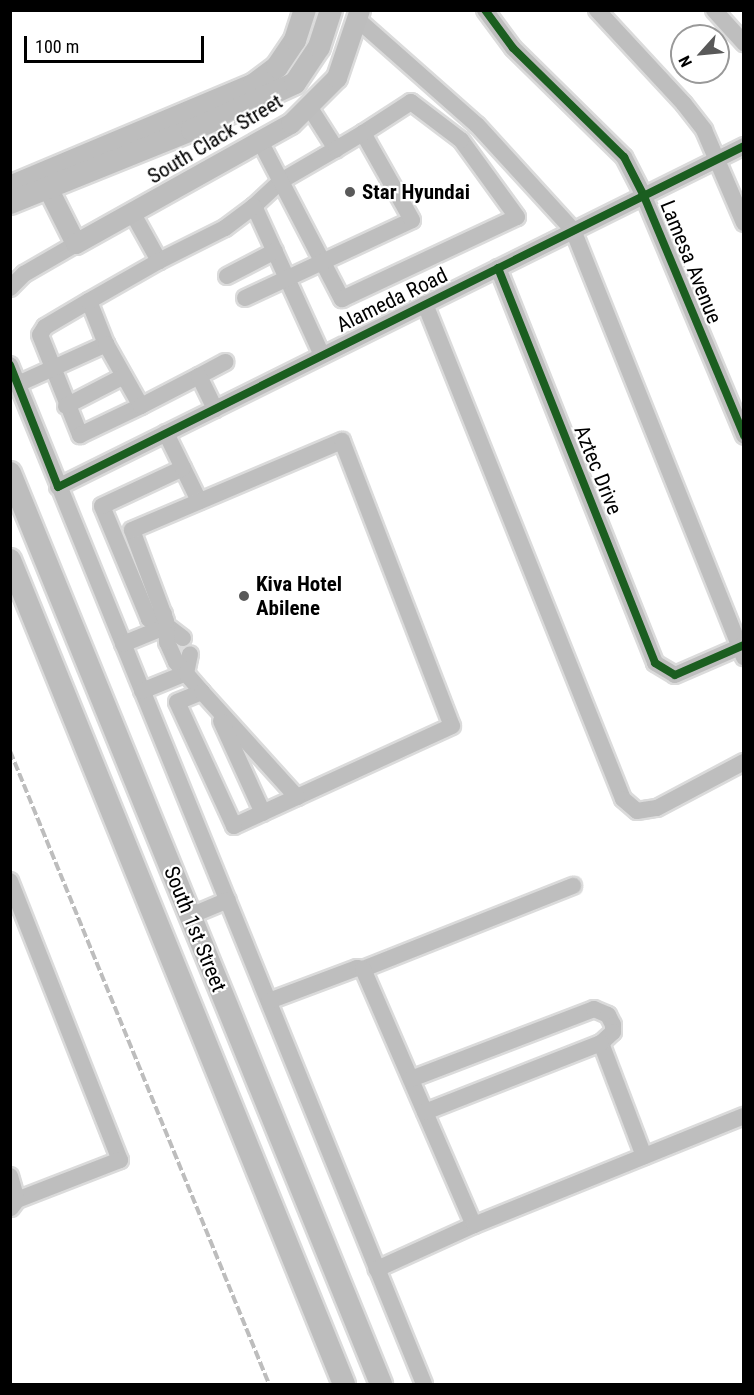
<!DOCTYPE html>
<html>
<head>
<meta charset="utf-8">
<style>
	body { margin:0 }
	#map { position:relative; width:754px; height:1395px; overflow:hidden; background:#fff; font-family:"Roboto Condensed",sans-serif }
	div>[style] { position:absolute }
	[style*='--x'] { left:calc(var(--x)*1px); top:calc(var(--y)*1px); width:calc(var(--w)*1px); rotate:calc(var(--a)*1deg) }
	.roads { filter:drop-shadow(2px 0 #dbdbdb) drop-shadow(-2px 0 #dbdbdb) drop-shadow(0 2px #dbdbdb) drop-shadow(0 -2px #dbdbdb) }
	.minor>* { height:16px; margin:-8px; padding:0 8px; transform-origin:8px; border-radius:8px; background:#bebebe }
	.major>* { height:20px; margin:-10px; padding:0 10px; transform-origin:10px; border-radius:10px; background:#bdbdbd }
	.highway>* { height:22px; margin:-11px; padding:0 11px; transform-origin:11px; border-radius:11px; background:#bdbdbd }
	.rail>* { height:4px; margin-top:-2px; transform-origin:0; background:repeating-linear-gradient(90deg,#bdbdbd 0 9px,transparent 0 12px) }
	.cycleway>* { height:8px; margin:-4px; padding:0 4px; transform-origin:4px; border-radius:4px; background:#1b5e20 }
	.dots>* { width:16px; height:16px; translate:-50% -50%; box-sizing:border-box; border:3px solid #fff; border-radius:50% }
	span { translate:-50% -50%; white-space:nowrap; text-align:center; line-height:1.15; -webkit-text-stroke:4.5px #fff; paint-order:stroke }
	.street-label { font-size:21px; color:#000 }
	.poi-label { font-size:21px; color:#000; font-weight:700 }
	.left { translate:0 -50%; text-align:left }
	.frame { position:absolute; inset:0; border:12px solid #000; pointer-events:none }
	.north { position:absolute; left:670px; top:24px; width:60px; height:60px; box-sizing:border-box; background:#fff; border:2px solid #999; border-radius:50%; rotate:243deg; font-size:16px; font-weight:700; line-height:24px; text-align:center; color:#000 }
	.north::after { content:''; display:block; margin:auto; width:21px; height:27px; background:#595959; clip-path:polygon(50% 0,100% 100%,50% 72%,0 100%) }
	.scale { position:absolute; left:24px; top:36px; width:180px; height:27px; box-sizing:border-box; border:3px solid #000; border-top:0; padding-left:8px; font-size:18px; line-height:21px; white-space:nowrap; color:#000; -webkit-text-stroke:4px #fff; paint-order:stroke }
</style>
</head>
<body>
<div id="map">
	<div class="roads">
		<div class="minor">
			<i style="--x:485;--y:10;--w:47;--a:53.6"></i>
			<i style="--x:513;--y:48;--w:156;--a:44.5"></i>
			<i style="--x:624;--y:157;--w:42;--a:62.8"></i>
			<i style="--x:643;--y:194;--w:262;--a:67.3"></i>
			<i style="--x:597;--y:10;--w:128;--a:47.2"></i>
			<i style="--x:684;--y:104;--w:33;--a:52"></i>
			<i style="--x:704;--y:130;--w:101;--a:66.7"></i>
			<i style="--x:714;--y:10;--w:45;--a:47.7"></i>
			<i style="--x:357;--y:19;--w:160;--a:41.5"></i>
			<i style="--x:477;--y:125;--w:142;--a:47.6"></i>
			<i style="--x:573;--y:230;--w:460;--a:68.2"></i>
			<i style="--x:310;--y:108;--w:49;--a:57.6"></i>
			<i style="--x:336;--y:149;--w:64;--a:149.8"></i>
			<i style="--x:281;--y:181;--w:37;--a:137"></i>
			<i style="--x:254;--y:206;--w:164;--a:65.5"></i>
			<i style="--x:261;--y:143;--w:176;--a:62.6"></i>
			<i style="--x:342;--y:299;--w:193;--a:-25.1"></i>
			<i style="--x:517;--y:217;--w:95;--a:-126"></i>
			<i style="--x:461;--y:140;--w:63;--a:-142.8"></i>
			<i style="--x:411;--y:102;--w:57;--a:147.1"></i>
			<i style="--x:133;--y:214;--w:54;--a:61"></i>
			<i style="--x:159;--y:261;--w:74;--a:-26.6"></i>
			<i style="--x:225;--y:228;--w:36;--a:-37"></i>
			<i style="--x:498;--y:268;--w:425;--a:68.3"></i>
			<i style="--x:655;--y:663;--w:23;--a:31"></i>
			<i style="--x:675;--y:675;--w:75;--a:-23.5"></i>
			<i style="--x:227;--y:276;--w:54;--a:-27.5"></i>
			<i style="--x:10;--y:288;--w:20;--a:-45"></i>
			<i style="--x:24;--y:274;--w:60;--a:-30"></i>
			<i style="--x:245;--y:298;--w:184;--a:-25"></i>
			<i style="--x:412;--y:220;--w:100;--a:-119.4"></i>
			<i style="--x:363;--y:133;--w:31;--a:149"></i>
			<i style="--x:89;--y:301;--w:51;--a:149.4"></i>
			<i style="--x:45;--y:327;--w:9;--a:122"></i>
			<i style="--x:40;--y:335;--w:108;--a:68.2"></i>
			<i style="--x:80;--y:435;--w:68;--a:-25.4"></i>
			<i style="--x:425;--y:304;--w:533;--a:68.2"></i>
			<i style="--x:623;--y:799;--w:18;--a:41"></i>
			<i style="--x:637;--y:811;--w:20;--a:-9"></i>
			<i style="--x:657;--y:808;--w:98;--a:-27.9"></i>
			<i style="--x:106;--y:344;--w:46;--a:-111.6"></i>
			<i style="--x:89;--y:301;--w:81;--a:-29.7"></i>
			<i style="--x:10;--y:365;--w:1100;--a:67.89"></i>
			<i style="--x:199;--y:376;--w:30;--a:-28"></i>
			<i style="--x:18;--y:384;--w:97;--a:-24.4"></i>
			<i style="--x:106;--y:344;--w:71;--a:60.6"></i>
			<i style="--x:141;--y:406;--w:65;--a:-27.3"></i>
			<i style="--x:199;--y:376;--w:37;--a:64"></i>
			<i style="--x:66;--y:406;--w:65;--a:-27.3"></i>
			<i style="--x:183;--y:468;--w:37;--a:64"></i>
			<i style="--x:58;--y:487;--w:766;--a:-26.43"></i>
			<i style="--x:164;--y:614;--w:16;--a:162"></i>
			<i style="--x:149;--y:619;--w:122;--a:-112.6"></i>
			<i style="--x:102;--y:506;--w:89;--a:-25.1"></i>
			<i style="--x:183;--y:468;--w:39;--a:-116"></i>
			<i style="--x:167;--y:626;--w:20;--a:37"></i>
			<i style="--x:123;--y:644;--w:48;--a:-22.2"></i>
			<i style="--x:142;--y:691;--w:48;--a:-22.2"></i>
			<i style="--x:186;--y:673;--w:19;--a:-78"></i>
			<i style="--x:202;--y:692;--w:40;--a:-131"></i>
			<i style="--x:176;--y:662;--w:22;--a:-114"></i>
			<i style="--x:167;--y:642;--w:21;--a:-93"></i>
			<i style="--x:166;--y:621;--w:97;--a:-110.5"></i>
			<i style="--x:132;--y:530;--w:228;--a:-23"></i>
			<i style="--x:342;--y:441;--w:305;--a:68.9"></i>
			<i style="--x:452;--y:726;--w:240;--a:155.4"></i>
			<i style="--x:234;--y:826;--w:136;--a:-114.7"></i>
			<i style="--x:177;--y:702;--w:27;--a:-22"></i>
			<i style="--x:202;--y:692;--w:142;--a:47.9"></i>
			<i style="--x:221;--y:721;--w:101;--a:65.5"></i>
			<i style="--x:10;--y:881;--w:300;--a:68.5"></i>
			<i style="--x:120;--y:1160;--w:110;--a:158.8"></i>
			<i style="--x:190;--y:916;--w:41;--a:-22.8"></i>
			<i style="--x:363;--y:969;--w:226;--a:-21.6"></i>
			<i style="--x:269;--y:1001;--w:94;--a:-20.6"></i>
			<i style="--x:357;--y:968;--w:6;--a:9"></i>
			<i style="--x:363;--y:969;--w:279;--a:66.6"></i>
			<i style="--x:474;--y:1225;--w:107;--a:155.6"></i>
			<i style="--x:601;--y:1043;--w:121;--a:69.2"></i>
			<i style="--x:411;--y:1079;--w:196;--a:-20.9"></i>
			<i style="--x:594;--y:1009;--w:15;--a:23"></i>
			<i style="--x:608;--y:1015;--w:11;--a:63"></i>
			<i style="--x:613;--y:1025;--w:7;--a:90"></i>
			<i style="--x:613;--y:1032;--w:16;--a:137"></i>
			<i style="--x:601;--y:1043;--w:189;--a:158.6"></i>
			<i style="--x:10;--y:1176;--w:25;--a:74"></i>
			<i style="--x:17;--y:1200;--w:10;--a:127"></i>
			<i style="--x:474;--y:1225;--w:291;--a:-22"></i>
		</div>
		<div class="major">
			<i style="--x:41;--y:174;--w:78;--a:63.4"></i>
			<i style="--x:76;--y:244;--w:246;--a:-29.2"></i>
			<i style="--x:291;--y:124;--w:65;--a:-45"></i>
			<i style="--x:337;--y:78;--w:72;--a:-71.3"></i>
		</div>
		<div class="highway">
			<i style="--x:10;--y:187;--w:264;--a:-22.8"></i>
			<i style="--x:253;--y:85;--w:30;--a:-37"></i>
			<i style="--x:277;--y:67;--w:32;--a:-56"></i>
			<i style="--x:295;--y:40;--w:32;--a:-72"></i>
			<i style="--x:10;--y:203;--w:196;--a:-21.9"></i>
			<i style="--x:192;--y:130;--w:113;--a:-24.5"></i>
			<i style="--x:295;--y:83;--w:43;--a:-56.3"></i>
			<i style="--x:319;--y:47;--w:39;--a:-72"></i>
			<i style="--x:10;--y:473;--w:984;--a:67.84"></i>
			<i style="--x:10;--y:560;--w:889;--a:67.94"></i>
		</div>
	</div>
	<div class="rail">
		<i style="--x:10;--y:751;--w:684;--a:67.75"></i>
	</div>
	<div class="cycleway">
		<i style="--x:485;--y:10;--w:47;--a:53.6"></i>
		<i style="--x:513;--y:48;--w:156;--a:44.5"></i>
		<i style="--x:624;--y:157;--w:42;--a:62.8"></i>
		<i style="--x:643;--y:194;--w:262;--a:67.3"></i>
		<i style="--x:498;--y:268;--w:425;--a:68.3"></i>
		<i style="--x:655;--y:663;--w:23;--a:31"></i>
		<i style="--x:675;--y:675;--w:75;--a:-23.5"></i>
		<i style="--x:10;--y:365;--w:131;--a:68.5"></i>
		<i style="--x:58;--y:487;--w:766;--a:-26.43"></i>
	</div>
	<div class="dots">
		<i style="left:350px;top:192px;background:#595959"></i>
		<i style="left:244px;top:596px;background:#595959"></i>
	</div>
	<div class="street-label">
		<span style="left:215px;top:139px;rotate:-31deg">South Clack Street</span>
		<span style="left:691px;top:262px;rotate:68deg">Lamesa Avenue</span>
		<span style="left:392px;top:300px;rotate:-26deg">Alameda Road</span>
		<span style="left:598px;top:470px;rotate:68deg">Aztec Drive</span>
		<span style="left:195px;top:929px;rotate:68deg">South 1st Street</span>
	</div>
	<div class="poi-label">
		<span class="left" style="left:362px;top:192px">Star Hyundai</span>
		<span class="left" style="left:256px;top:596px">Kiva Hotel<br>Abilene</span>
	</div>
	<div class="frame"></div>
	<div class="north">N</div>
	<div class="scale">100 m</div>
</div>
</body>
</html>
